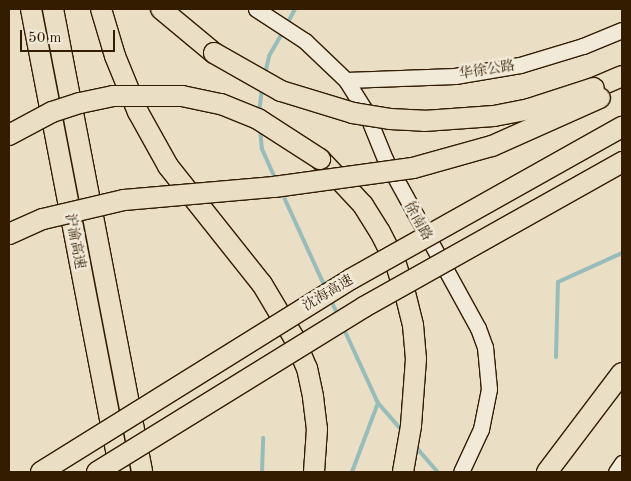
<!DOCTYPE html>
<html>
<head>
<meta charset="utf-8">
<style>
	body { margin:0 }
	#map { position:relative; width:631px; height:481px; overflow:hidden; background:#eadfc5; font-family:"Old Standard TT","Noto Serif SC",serif }
	div>[style] { position:absolute }
	[style*='--x'] { left:calc(var(--x)*1px); top:calc(var(--y)*1px); width:calc(var(--w)*1px); rotate:calc(var(--a)*1deg) }
	.stream>* { height:4px; margin:-2px; padding:0 2px; transform-origin:2px; border-radius:2px; background:#98bcba }
	.roads { filter:drop-shadow(1px 0 #331c00) drop-shadow(-1px 0 #331c00) drop-shadow(0 1px #331c00) drop-shadow(0 -1px #331c00) }
	.secondary>* { height:15px; margin:-7.5px; padding:0 7.5px; transform-origin:7.5px; border-radius:7.5px; background:#f1ead9 }
	.highway>* { height:20px; margin:-10px; padding:0 10px; transform-origin:10px; border-radius:10px; background:#eadfc5 }
	.bridges { filter:drop-shadow(1px 0 #331c00) drop-shadow(-1px 0 #331c00) drop-shadow(0 1px #331c00) drop-shadow(0 -1px #331c00) }
	.highway-bridge>* { height:20px; margin:-10px; padding:0 10px; transform-origin:10px; border-radius:10px; background:#eadfc5 }
	span { translate:-50% -50%; white-space:nowrap; text-align:center; line-height:1.15; -webkit-text-stroke:5px #f1ead9; paint-order:stroke }
	.street-label { font-size:14px; color:#331c00 }
	.frame { position:absolute; inset:0; border:10px solid #331c00; pointer-events:none }
	.scale { position:absolute; left:20px; top:30px; width:95px; height:22px; box-sizing:border-box; border:2px solid #331c00; border-top:0; padding-left:6px; font-size:15px; line-height:18px; white-space:nowrap; color:#331c00; -webkit-text-stroke:4px #f1ead9; paint-order:stroke }
</style>
</head>
<body>
<div id="map">
	<div class="stream">
		<i style="--x:287;--y:24;--w:17;--a:-62"></i>
		<i style="--x:265;--y:74;--w:18;--a:-77"></i>
		<i style="--x:269;--y:56;--w:30;--a:-60"></i>
		<i style="--x:259;--y:113;--w:25;--a:-83"></i>
		<i style="--x:260;--y:128;--w:21;--a:85"></i>
		<i style="--x:262;--y:149;--w:34;--a:66"></i>
		<i style="--x:282;--y:193;--w:106;--a:65.4"></i>
		<i style="--x:331;--y:300;--w:17;--a:66"></i>
		<i style="--x:343;--y:327;--w:84;--a:65.3"></i>
		<i style="--x:378;--y:403;--w:37;--a:49"></i>
		<i style="--x:556;--y:357;--w:75;--a:-88.5"></i>
		<i style="--x:558;--y:282;--w:70;--a:-24.4"></i>
		<i style="--x:415;--y:446;--w:35;--a:49"></i>
		<i style="--x:262;--y:472;--w:34;--a:-88"></i>
		<i style="--x:352;--y:472;--w:74;--a:-69.4"></i>
	</div>
	<div class="roads">
		<div class="secondary">
			<i style="--x:256;--y:9;--w:59;--a:33.1"></i>
			<i style="--x:305;--y:41;--w:57;--a:43.6"></i>
			<i style="--x:346;--y:80;--w:36;--a:58"></i>
			<i style="--x:365;--y:110;--w:53;--a:67.8"></i>
			<i style="--x:385;--y:159;--w:193;--a:61.2"></i>
			<i style="--x:478;--y:328;--w:20;--a:70"></i>
			<i style="--x:485;--y:347;--w:42;--a:84.6"></i>
			<i style="--x:489;--y:389;--w:41;--a:101.3"></i>
			<i style="--x:481;--y:429;--w:47;--a:114.9"></i>
			<i style="--x:346;--y:80;--w:109;--a:-2.1"></i>
			<i style="--x:455;--y:76;--w:66;--a:-9.6"></i>
			<i style="--x:520;--y:65;--w:66;--a:-16.8"></i>
			<i style="--x:583;--y:46;--w:42;--a:-22.3"></i>
			<i style="--x:616;--y:472;--w:11;--a:-56"></i>
		</div>
		<div class="highway">
			<i style="--x:31;--y:9;--w:471;--a:79.1"></i>
			<i style="--x:53;--y:9;--w:471;--a:79.1"></i>
			<i style="--x:101;--y:9;--w:49;--a:73.4"></i>
			<i style="--x:115;--y:56;--w:61;--a:67.7"></i>
			<i style="--x:138;--y:112;--w:62;--a:60.9"></i>
			<i style="--x:168;--y:166;--w:151;--a:51.5"></i>
			<i style="--x:262;--y:284;--w:63;--a:59.3"></i>
			<i style="--x:294;--y:338;--w:33;--a:67"></i>
			<i style="--x:307;--y:368;--w:30;--a:78"></i>
			<i style="--x:313;--y:397;--w:32;--a:83"></i>
			<i style="--x:317;--y:429;--w:43;--a:94"></i>
			<i style="--x:161;--y:9;--w:69;--a:39.7"></i>
			<i style="--x:594;--y:88;--w:30;--a:-23"></i>
			<i style="--x:320;--y:159;--w:63;--a:46.9"></i>
			<i style="--x:363;--y:205;--w:32;--a:58"></i>
			<i style="--x:380;--y:232;--w:33;--a:63"></i>
			<i style="--x:395;--y:261;--w:34;--a:73"></i>
			<i style="--x:405;--y:293;--w:33;--a:76"></i>
			<i style="--x:413;--y:325;--w:34;--a:85"></i>
			<i style="--x:416;--y:359;--w:67;--a:94.3"></i>
			<i style="--x:411;--y:426;--w:47;--a:99.9"></i>
			<i style="--x:547;--y:472;--w:124;--a:-52.9"></i>
		</div>
	</div>
	<div class="bridges">
		<div class="highway-bridge">
			<i style="--x:214;--y:53;--w:77;--a:29.6"></i>
			<i style="--x:281;--y:91;--w:75;--a:17"></i>
			<i style="--x:353;--y:113;--w:37;--a:9"></i>
			<i style="--x:390;--y:119;--w:34;--a:3"></i>
			<i style="--x:424;--y:121;--w:70;--a:-4.1"></i>
			<i style="--x:494;--y:116;--w:36;--a:-11"></i>
			<i style="--x:529;--y:109;--w:68;--a:-17.9"></i>
			<i style="--x:9;--y:135;--w:49;--a:-28.1"></i>
			<i style="--x:52;--y:112;--w:29;--a:-18"></i>
			<i style="--x:80;--y:103;--w:34;--a:-12"></i>
			<i style="--x:113;--y:96;--w:69;--a:0"></i>
			<i style="--x:182;--y:96;--w:40;--a:12"></i>
			<i style="--x:221;--y:104;--w:40;--a:22"></i>
			<i style="--x:258;--y:119;--w:74;--a:32.8"></i>
			<i style="--x:9;--y:234;--w:37;--a:-24"></i>
			<i style="--x:43;--y:219;--w:83;--a:-13.2"></i>
			<i style="--x:124;--y:200;--w:151;--a:-5"></i>
			<i style="--x:274;--y:187;--w:140;--a:-7.8"></i>
			<i style="--x:413;--y:168;--w:82;--a:-15.6"></i>
			<i style="--x:492;--y:146;--w:118;--a:-24"></i>
			<i style="--x:41;--y:472;--w:365;--a:-31.9"></i>
			<i style="--x:351;--y:279;--w:311;--a:-29.3"></i>
			<i style="--x:97;--y:472;--w:314;--a:-31.7"></i>
			<i style="--x:364;--y:307;--w:296;--a:-29.3"></i>
		</div>
	</div>
	<div class="street-label">
		<span style="left:487px;top:70px;rotate:-9deg">华徐公路</span>
		<span style="left:418px;top:221px;rotate:61deg">徐南路</span>
		<span style="left:75px;top:241px;rotate:79deg">沪渝高速</span>
		<span style="left:328px;top:293px;rotate:-31deg">沈海高速</span>
	</div>
	<div class="frame"></div>
	<div class="scale">50 m</div>
</div>
</body>
</html>
